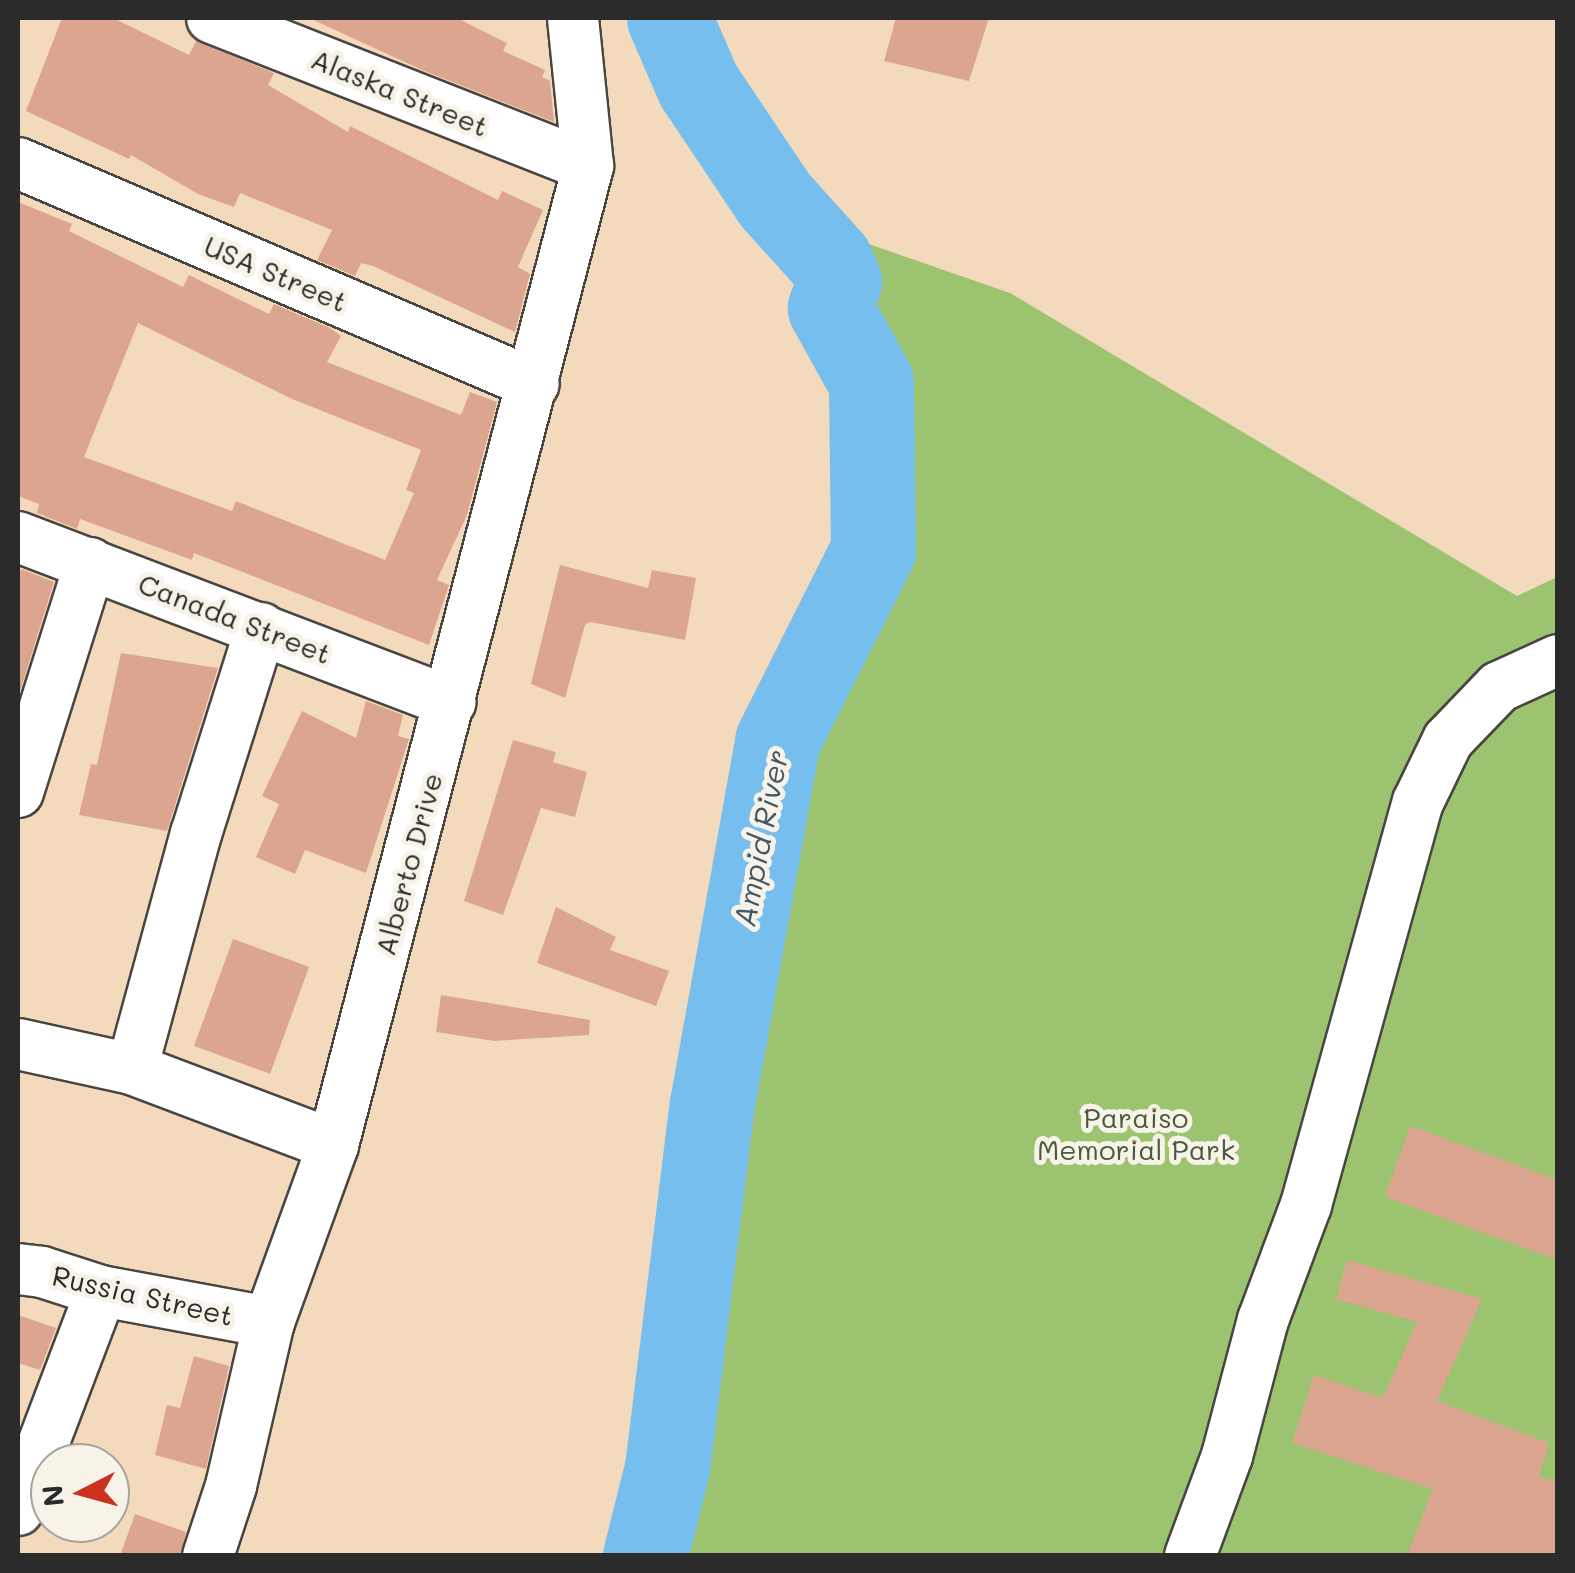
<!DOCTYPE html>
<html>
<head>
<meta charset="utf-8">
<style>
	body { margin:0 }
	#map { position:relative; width:1575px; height:1573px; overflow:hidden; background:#f4dabd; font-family:Mali,sans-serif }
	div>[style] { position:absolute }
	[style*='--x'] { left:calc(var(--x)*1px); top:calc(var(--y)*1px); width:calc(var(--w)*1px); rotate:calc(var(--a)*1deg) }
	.green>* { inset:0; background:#9cc36f }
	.river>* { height:85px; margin:-42.5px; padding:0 42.5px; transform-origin:42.5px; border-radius:42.5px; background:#75beed }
	.building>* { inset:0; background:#dca590; transform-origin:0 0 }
	.roads { filter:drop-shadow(2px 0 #494541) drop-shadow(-2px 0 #494541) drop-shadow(0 2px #494541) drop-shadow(0 -2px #494541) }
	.street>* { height:50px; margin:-25px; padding:0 25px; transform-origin:25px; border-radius:25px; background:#fff }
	span { translate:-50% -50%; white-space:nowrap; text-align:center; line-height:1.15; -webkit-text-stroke:10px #f7f3e8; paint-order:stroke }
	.street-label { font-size:28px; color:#2b2b2b }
	.park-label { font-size:28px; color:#4d593f }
	.water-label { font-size:30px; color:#415765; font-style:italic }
	.frame { position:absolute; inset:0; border:20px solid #2b2b2b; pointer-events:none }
	.north { position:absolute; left:30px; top:1443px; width:100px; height:100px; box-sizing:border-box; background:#f7f3e8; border:2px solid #a5a39c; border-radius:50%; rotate:264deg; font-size:28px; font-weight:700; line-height:40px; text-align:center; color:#2b2b2b }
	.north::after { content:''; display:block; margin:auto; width:35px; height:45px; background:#c8321e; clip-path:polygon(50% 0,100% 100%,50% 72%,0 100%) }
</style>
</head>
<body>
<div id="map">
	<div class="green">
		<i style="clip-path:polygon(860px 241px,1010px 293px,1517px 596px,1557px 577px,1557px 1555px,645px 1556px,667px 1468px,712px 1104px,777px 741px,873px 550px,871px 382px,830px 308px)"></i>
	</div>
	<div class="river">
		<i style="--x:645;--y:1556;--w:91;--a:-76"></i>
		<i style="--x:667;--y:1468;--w:367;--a:-83"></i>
		<i style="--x:712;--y:1104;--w:369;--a:-79.8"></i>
		<i style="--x:777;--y:741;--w:214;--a:-63.3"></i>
		<i style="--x:873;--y:550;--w:168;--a:-90.7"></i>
		<i style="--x:871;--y:382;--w:85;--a:-119"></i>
		<i style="--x:830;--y:308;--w:28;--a:-71"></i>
		<i style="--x:839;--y:282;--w:23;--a:-113"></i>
		<i style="--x:830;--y:261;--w:82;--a:-132"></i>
		<i style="--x:775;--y:200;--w:138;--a:-123.8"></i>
		<i style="--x:698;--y:85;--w:73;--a:-113.4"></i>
	</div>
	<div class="building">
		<i style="clip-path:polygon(62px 18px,113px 18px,189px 55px,196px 41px,274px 73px,268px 85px,348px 132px,350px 126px,498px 200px,502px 191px,543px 210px,518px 267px,530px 274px,515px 332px,373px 266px,361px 263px,355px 276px,317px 260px,332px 230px,240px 193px,234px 207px,198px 194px,131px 155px,129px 159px,26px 111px)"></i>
		<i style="clip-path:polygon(309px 18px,457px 18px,507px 43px,503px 51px,545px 70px,542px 77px,550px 81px,554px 122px,422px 70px)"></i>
		<i style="clip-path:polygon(896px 18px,989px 18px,969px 81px,884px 61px)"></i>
		<i style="clip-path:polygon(evenodd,18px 202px,72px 224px,69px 231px,183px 287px,189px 275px,269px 314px,274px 304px,330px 328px,341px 336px,327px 362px,461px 415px,470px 392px,497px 402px,467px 515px,437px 580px,449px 585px,429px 645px,194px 553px,192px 560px,80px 519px,77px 529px,37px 513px,39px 504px,18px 496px,18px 202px,138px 323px,292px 399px,421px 450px,406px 490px,414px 493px,385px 560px,236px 501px,232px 511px,84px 457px,138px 323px)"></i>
		<i style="clip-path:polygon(560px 565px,648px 588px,652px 570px,696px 578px,685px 640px,590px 622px,585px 625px,565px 698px,531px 684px)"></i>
		<i style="clip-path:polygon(21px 569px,54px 582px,18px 698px,18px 581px)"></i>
		<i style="clip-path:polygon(121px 653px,218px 668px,167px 831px,79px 815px,91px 764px,97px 765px)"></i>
		<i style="clip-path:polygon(366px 701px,403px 715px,398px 736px,409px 739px,366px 873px,305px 850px,295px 874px,256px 857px,279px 804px,262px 796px,302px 711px,356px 738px)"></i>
		<i style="clip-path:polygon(513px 740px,556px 752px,553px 762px,587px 772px,575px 817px,541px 808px,503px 915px,464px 901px)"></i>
		<i style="clip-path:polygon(556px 907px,616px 937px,610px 950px,669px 971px,656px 1006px,537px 963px)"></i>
		<i style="left:233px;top:939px;width:81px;height:114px;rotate:20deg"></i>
		<i style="clip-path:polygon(441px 995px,590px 1020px,589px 1035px,494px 1041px,436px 1032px)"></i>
		<i style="clip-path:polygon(1410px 1126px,1558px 1180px,1558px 1260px,1385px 1197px)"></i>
		<i style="clip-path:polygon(1347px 1260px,1482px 1299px,1437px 1401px,1549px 1443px,1539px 1476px,1558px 1482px,1558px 1556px,1407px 1556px,1433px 1489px,1292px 1443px,1314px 1375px,1383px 1398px,1417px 1322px,1336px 1299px)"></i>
		<i style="clip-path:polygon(18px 1315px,56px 1328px,40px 1370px,18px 1363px)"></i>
		<i style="clip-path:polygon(194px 1356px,229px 1366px,206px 1469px,155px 1455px,167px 1405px,180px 1408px)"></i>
		<i style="clip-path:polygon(135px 1514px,186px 1532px,180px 1556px,120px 1556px)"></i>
	</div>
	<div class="roads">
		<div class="street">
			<i style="--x:212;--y:18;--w:404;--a:21.5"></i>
			<i style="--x:18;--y:163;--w:561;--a:23.19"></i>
			<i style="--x:18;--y:537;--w:463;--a:20.9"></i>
			<i style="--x:18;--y:792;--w:240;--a:-72.5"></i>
			<i style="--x:18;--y:1044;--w:117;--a:12.4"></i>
			<i style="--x:132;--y:1069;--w:215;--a:20.7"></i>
			<i style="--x:132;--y:1069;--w:244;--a:-74.8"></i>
			<i style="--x:196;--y:834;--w:216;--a:-72.5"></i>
			<i style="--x:18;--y:1269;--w:24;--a:7"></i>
			<i style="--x:42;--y:1272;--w:62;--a:17.9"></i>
			<i style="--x:101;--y:1291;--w:171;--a:10.5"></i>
			<i style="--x:18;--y:1510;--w:234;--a:-69.2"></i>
			<i style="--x:208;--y:1556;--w:74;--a:-71.8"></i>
			<i style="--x:231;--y:1486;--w:168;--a:-77"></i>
			<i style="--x:269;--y:1322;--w:188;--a:-70.1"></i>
			<i style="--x:333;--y:1145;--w:1012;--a:-75.4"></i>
			<i style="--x:588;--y:166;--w:149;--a:-95.8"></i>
			<i style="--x:1190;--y:1556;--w:107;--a:-69.7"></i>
			<i style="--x:1227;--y:1456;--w:141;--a:-75.2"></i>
			<i style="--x:1263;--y:1320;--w:123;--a:-69.5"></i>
			<i style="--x:1306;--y:1205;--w:418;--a:-74.5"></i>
			<i style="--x:1418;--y:802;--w:69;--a:-64.2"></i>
			<i style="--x:1448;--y:740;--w:74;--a:-46.1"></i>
			<i style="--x:1499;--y:687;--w:65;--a:-24.6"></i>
		</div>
	</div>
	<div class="street-label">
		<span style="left:400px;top:92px;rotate:22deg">Alaska Street</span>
		<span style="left:276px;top:273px;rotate:23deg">USA Street</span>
		<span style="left:235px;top:618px;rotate:21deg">Canada Street</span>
		<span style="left:408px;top:864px;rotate:-75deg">Alberto Drive</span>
		<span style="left:143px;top:1295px;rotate:13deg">Russia Street</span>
	</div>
	<div class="park-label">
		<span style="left:1136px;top:1133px">Paraiso<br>Memorial Park</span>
	</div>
	<div class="water-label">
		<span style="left:760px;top:838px;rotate:-79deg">Ampid River</span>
	</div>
	<div class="frame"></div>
	<div class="north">N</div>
</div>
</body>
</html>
